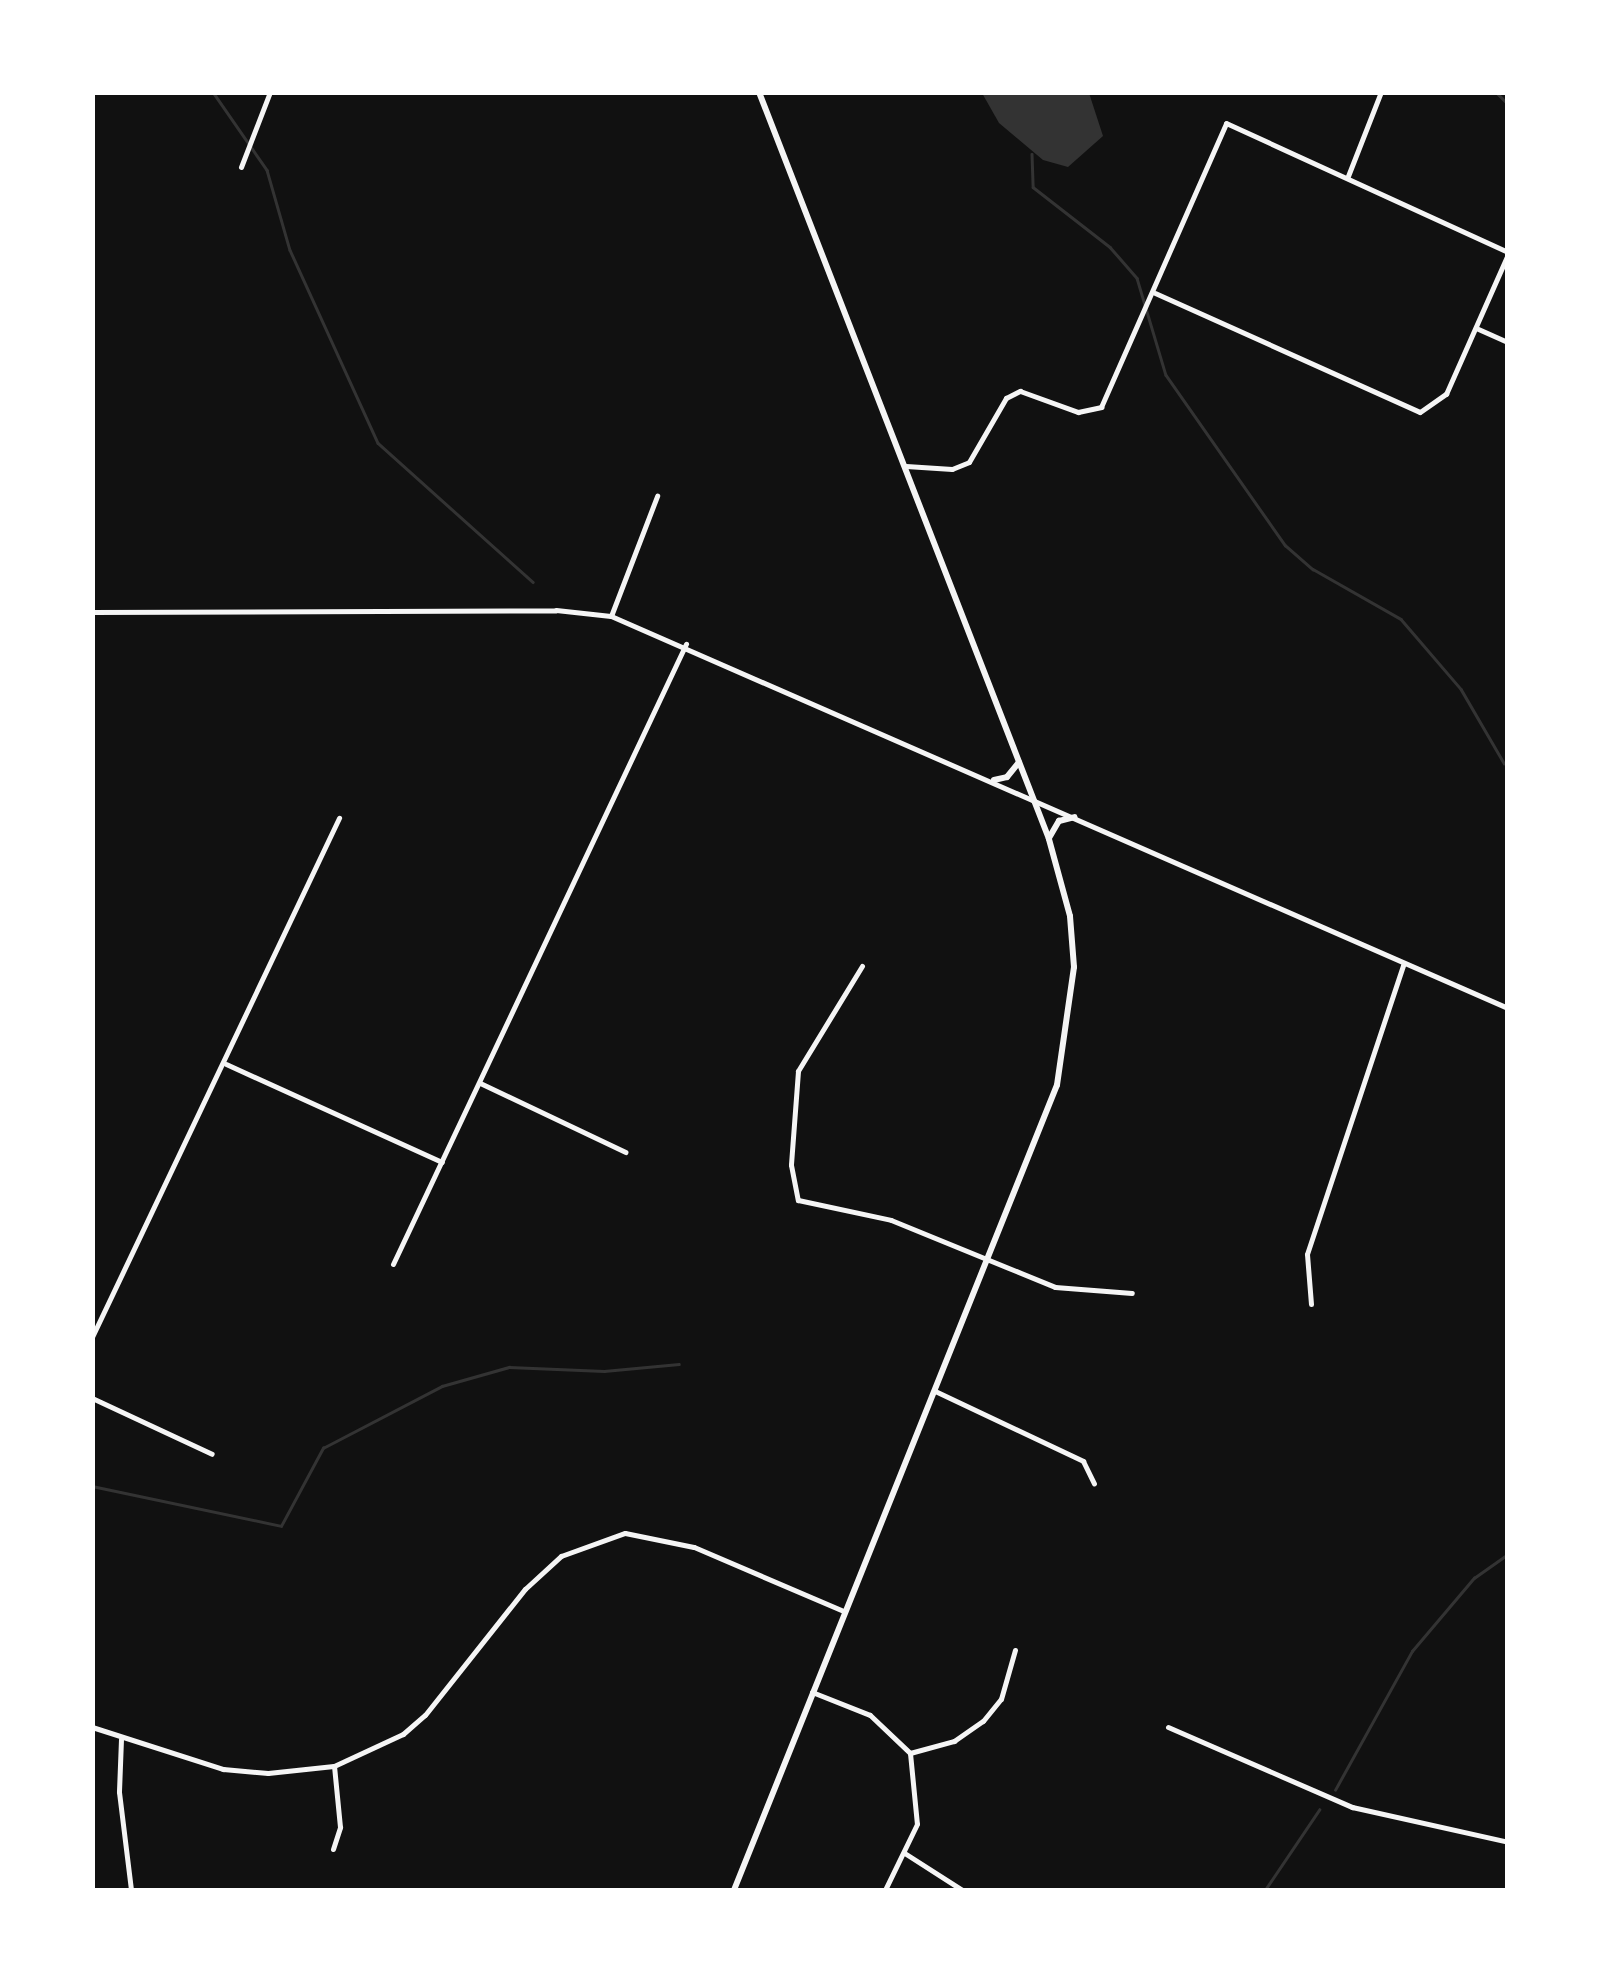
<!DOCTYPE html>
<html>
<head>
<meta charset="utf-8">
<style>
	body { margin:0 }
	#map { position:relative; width:1600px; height:1983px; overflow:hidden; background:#111; font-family:Inter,sans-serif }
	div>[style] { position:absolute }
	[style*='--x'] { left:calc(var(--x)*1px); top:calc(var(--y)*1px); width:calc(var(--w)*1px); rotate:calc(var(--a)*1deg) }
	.water>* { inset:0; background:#333 }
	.stream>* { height:2.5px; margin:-1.25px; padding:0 1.25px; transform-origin:1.25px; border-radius:1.25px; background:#333 }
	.minor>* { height:5px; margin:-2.5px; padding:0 2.5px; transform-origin:2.5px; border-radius:2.5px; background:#f5f5f5 }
	.tertiary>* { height:6px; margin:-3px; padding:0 3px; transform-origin:3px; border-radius:3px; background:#f5f5f5 }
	span { translate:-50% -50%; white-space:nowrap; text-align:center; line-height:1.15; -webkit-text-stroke:8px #fff; paint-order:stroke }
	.frame { position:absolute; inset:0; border:95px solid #fff; pointer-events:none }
</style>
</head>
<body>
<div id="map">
	<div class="water">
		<i style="clip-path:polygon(982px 93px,1089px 93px,1103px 136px,1068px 167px,1043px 160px,999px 123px)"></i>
	</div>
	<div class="stream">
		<i style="--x:213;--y:92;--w:95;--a:55.3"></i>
		<i style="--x:267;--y:170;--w:83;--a:74"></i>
		<i style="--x:290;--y:250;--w:212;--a:65.5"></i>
		<i style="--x:378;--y:443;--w:208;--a:41.9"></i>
		<i style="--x:1496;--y:92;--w:17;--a:45"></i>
		<i style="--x:1032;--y:154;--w:33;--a:88"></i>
		<i style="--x:1033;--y:187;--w:98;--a:37.9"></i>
		<i style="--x:1110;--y:247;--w:41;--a:48.9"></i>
		<i style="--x:1137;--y:278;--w:101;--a:73.4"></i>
		<i style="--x:1166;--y:375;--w:208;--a:55"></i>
		<i style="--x:1285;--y:545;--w:37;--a:41"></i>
		<i style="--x:1313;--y:569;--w:101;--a:29.6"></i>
		<i style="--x:1401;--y:619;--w:92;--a:49.4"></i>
		<i style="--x:1461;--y:689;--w:86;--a:59.8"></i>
		<i style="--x:92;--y:1486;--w:193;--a:11.9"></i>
		<i style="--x:281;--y:1526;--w:89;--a:-61.7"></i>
		<i style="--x:323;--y:1448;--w:134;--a:-27.5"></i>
		<i style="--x:442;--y:1386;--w:70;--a:-15.8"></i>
		<i style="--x:509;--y:1367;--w:95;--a:2.4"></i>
		<i style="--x:604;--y:1371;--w:75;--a:-5.3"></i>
		<i style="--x:1335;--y:1790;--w:159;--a:-61"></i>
		<i style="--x:1412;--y:1651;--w:96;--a:-49.7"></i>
		<i style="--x:1474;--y:1578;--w:42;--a:-35.2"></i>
		<i style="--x:1265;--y:1890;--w:97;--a:-56"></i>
	</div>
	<div class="minor">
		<i style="--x:241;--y:167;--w:80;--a:-68.9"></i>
		<i style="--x:1348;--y:176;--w:90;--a:-68.6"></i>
		<i style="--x:1155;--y:293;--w:290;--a:24.2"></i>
		<i style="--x:1420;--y:412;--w:32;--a:-35"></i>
		<i style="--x:1446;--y:394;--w:153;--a:-66.1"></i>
		<i style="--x:1476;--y:328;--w:35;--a:24"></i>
		<i style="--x:906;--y:466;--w:46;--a:3.7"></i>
		<i style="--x:952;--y:469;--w:18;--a:-22"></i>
		<i style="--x:969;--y:462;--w:74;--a:-60"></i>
		<i style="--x:1006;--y:398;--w:16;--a:-27"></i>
		<i style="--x:1020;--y:391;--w:62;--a:19.9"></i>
		<i style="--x:1078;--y:412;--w:24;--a:-12"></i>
		<i style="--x:1101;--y:407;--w:310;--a:-66.2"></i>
		<i style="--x:1226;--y:123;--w:310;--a:24.6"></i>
		<i style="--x:92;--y:612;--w:464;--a:-0.2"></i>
		<i style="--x:556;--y:610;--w:55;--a:6.2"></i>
		<i style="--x:611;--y:616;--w:979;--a:23.61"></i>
		<i style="--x:611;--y:616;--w:129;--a:-69"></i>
		<i style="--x:862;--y:966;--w:123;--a:121.4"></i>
		<i style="--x:798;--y:1071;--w:94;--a:94.3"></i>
		<i style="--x:791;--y:1165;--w:36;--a:79"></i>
		<i style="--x:798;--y:1200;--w:95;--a:12.1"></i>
		<i style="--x:891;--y:1220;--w:177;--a:22.2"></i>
		<i style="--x:1055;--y:1287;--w:77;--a:4.5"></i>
		<i style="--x:226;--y:1064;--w:237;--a:24.4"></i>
		<i style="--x:480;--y:1083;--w:161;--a:25.4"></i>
		<i style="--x:393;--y:1264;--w:686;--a:-64.71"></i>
		<i style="--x:1311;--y:1304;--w:50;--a:-94.6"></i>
		<i style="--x:1307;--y:1254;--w:305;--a:-71.6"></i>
		<i style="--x:92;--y:1337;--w:575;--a:-64.55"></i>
		<i style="--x:935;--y:1391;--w:164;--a:25.3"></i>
		<i style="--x:1083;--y:1461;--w:25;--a:64"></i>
		<i style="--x:92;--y:1398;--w:132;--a:25"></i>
		<i style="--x:812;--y:1692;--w:62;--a:21.6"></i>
		<i style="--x:870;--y:1715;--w:55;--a:43.5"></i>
		<i style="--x:910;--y:1753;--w:71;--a:84.4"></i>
		<i style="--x:917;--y:1824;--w:73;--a:115.9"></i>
		<i style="--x:92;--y:1727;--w:138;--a:17.8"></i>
		<i style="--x:223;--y:1769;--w:45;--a:5.1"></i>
		<i style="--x:268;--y:1773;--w:66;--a:-6.1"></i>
		<i style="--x:334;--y:1766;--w:76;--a:-24.9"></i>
		<i style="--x:403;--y:1734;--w:29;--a:-41"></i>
		<i style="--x:425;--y:1715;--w:161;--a:-51.6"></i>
		<i style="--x:525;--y:1589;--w:49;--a:-42.5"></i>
		<i style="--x:561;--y:1556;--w:68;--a:-19.8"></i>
		<i style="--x:625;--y:1533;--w:70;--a:11.5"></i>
		<i style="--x:694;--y:1547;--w:162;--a:23.2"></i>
		<i style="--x:1168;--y:1727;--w:201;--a:23.5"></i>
		<i style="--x:1352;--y:1807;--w:160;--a:12.6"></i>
		<i style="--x:121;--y:1739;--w:53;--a:92.2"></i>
		<i style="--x:119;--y:1792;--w:99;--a:83"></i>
		<i style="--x:910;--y:1753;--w:46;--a:-15.3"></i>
		<i style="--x:954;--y:1741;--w:35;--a:-35"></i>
		<i style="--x:983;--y:1721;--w:28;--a:-51"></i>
		<i style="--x:1001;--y:1699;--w:51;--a:-74.1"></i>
		<i style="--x:333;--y:1849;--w:23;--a:-72"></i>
		<i style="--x:340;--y:1827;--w:61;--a:-95.6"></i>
		<i style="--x:906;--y:1854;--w:67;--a:32.7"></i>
	</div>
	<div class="tertiary">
		<i style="--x:994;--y:780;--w:13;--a:-13"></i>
		<i style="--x:1007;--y:777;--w:19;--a:-51"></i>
		<i style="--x:1049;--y:838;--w:20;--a:-60"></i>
		<i style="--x:1059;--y:821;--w:16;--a:-14"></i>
		<i style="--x:734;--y:1890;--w:867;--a:-68.14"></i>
		<i style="--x:1057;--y:1085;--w:119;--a:-81.8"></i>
		<i style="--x:1074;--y:967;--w:51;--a:-94.5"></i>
		<i style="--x:1070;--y:916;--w:80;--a:-105.3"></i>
		<i style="--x:1049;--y:839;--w:801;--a:-111.22"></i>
	</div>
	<div class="frame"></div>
</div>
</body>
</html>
